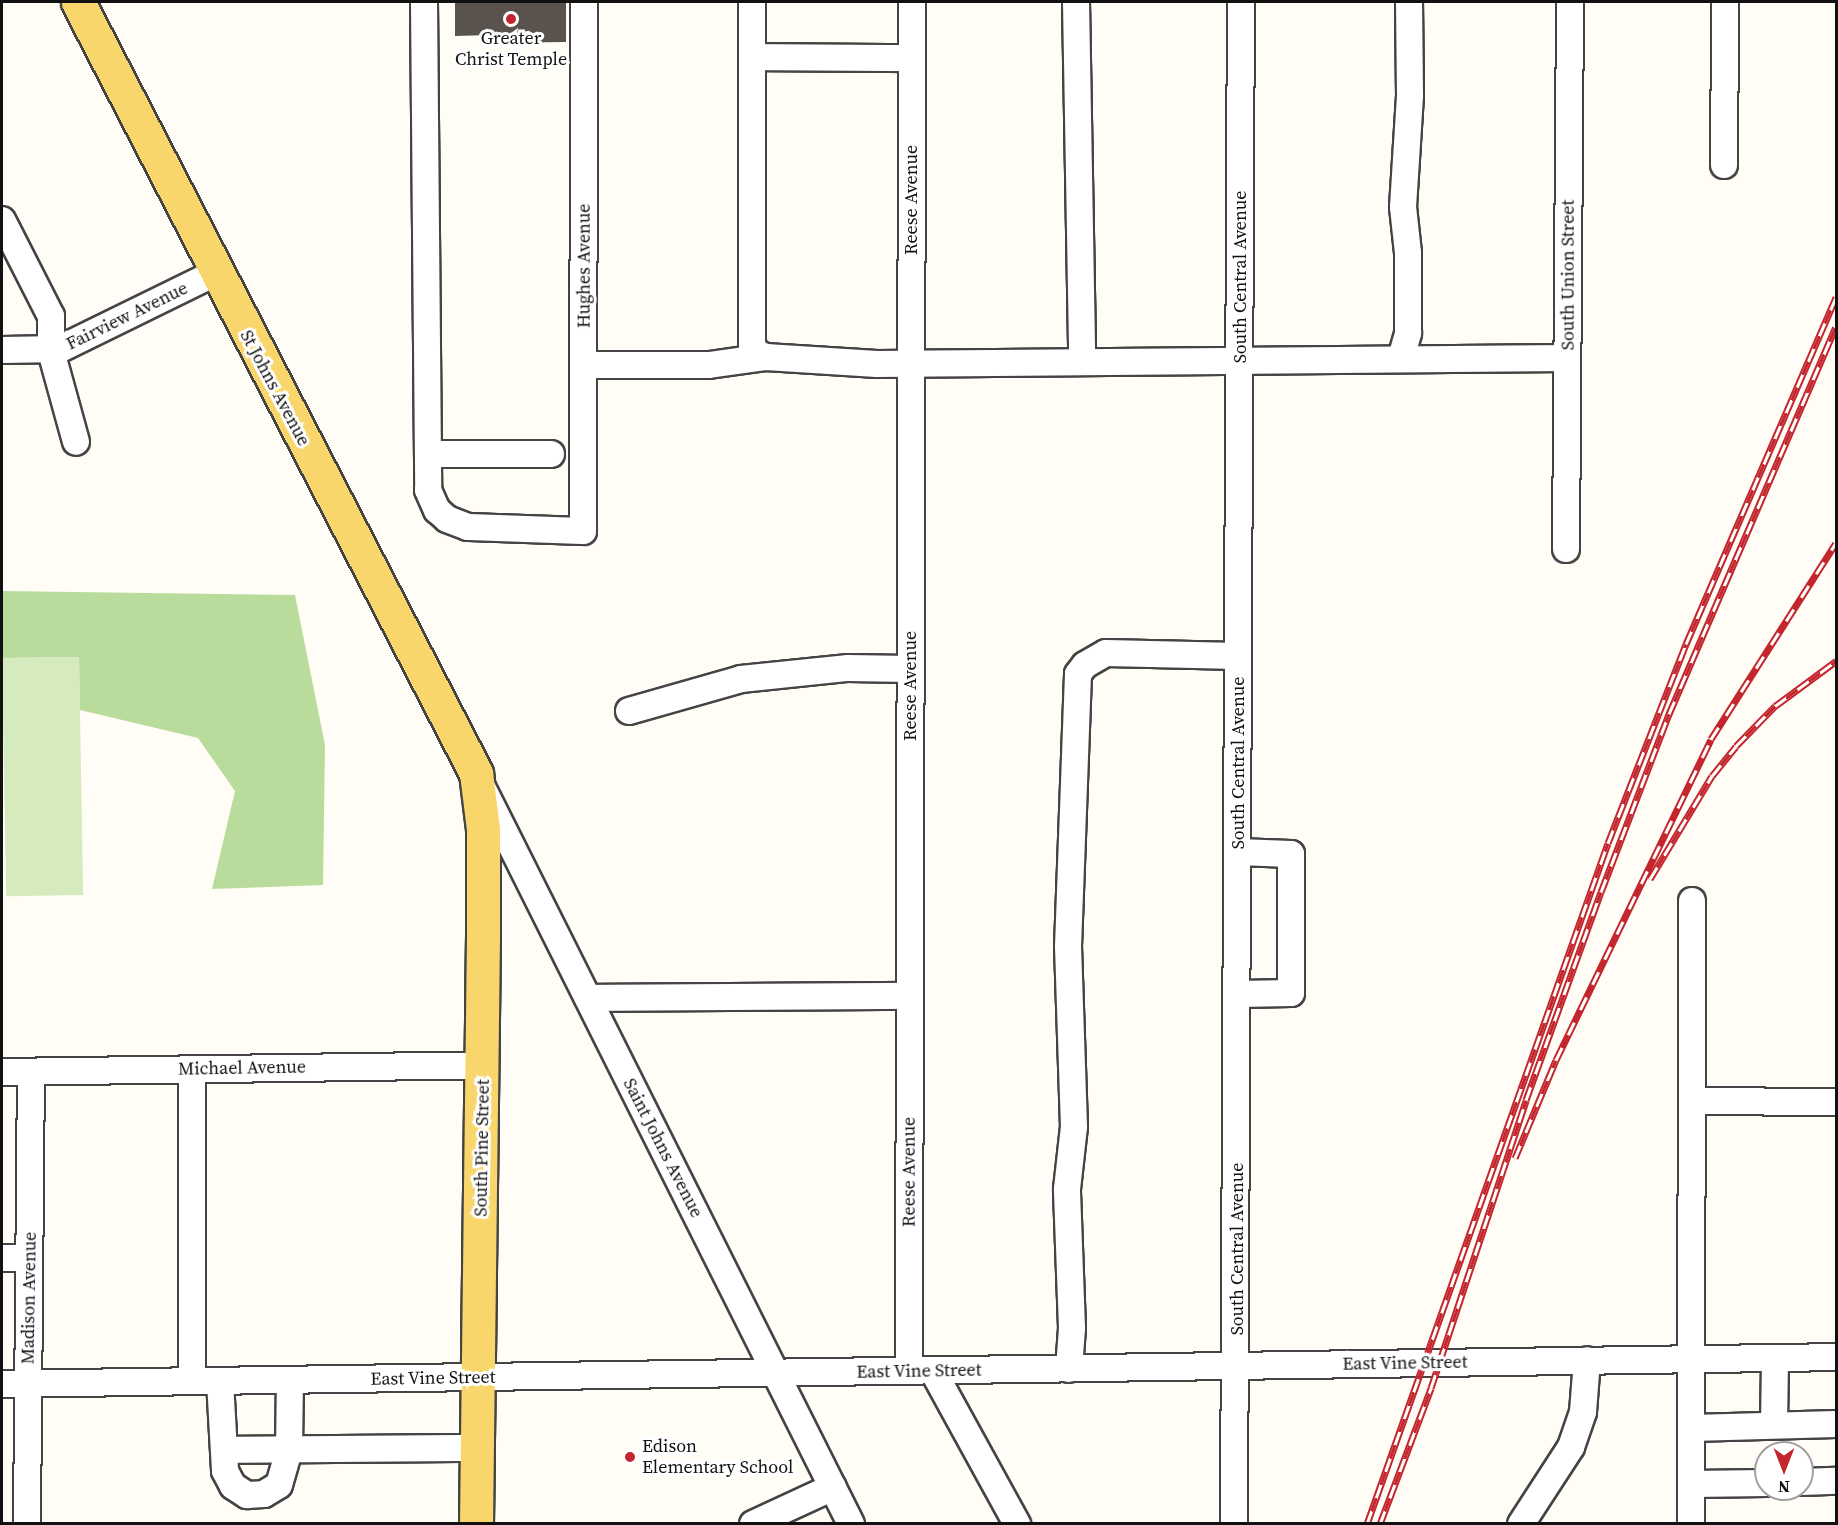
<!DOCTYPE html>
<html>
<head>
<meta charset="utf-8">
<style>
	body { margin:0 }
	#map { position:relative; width:1838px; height:1525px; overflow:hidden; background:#fffdf5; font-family:"Source Serif 4",serif }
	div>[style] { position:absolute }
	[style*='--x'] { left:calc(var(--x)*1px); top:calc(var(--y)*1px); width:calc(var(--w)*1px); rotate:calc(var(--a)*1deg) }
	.green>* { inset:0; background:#d5ebbd; transform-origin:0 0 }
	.forest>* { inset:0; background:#b9dc9c }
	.building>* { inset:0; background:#5a524d }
	.roads { filter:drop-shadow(2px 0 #444) drop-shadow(-2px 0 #444) drop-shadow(0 2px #444) drop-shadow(0 -2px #444) }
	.minor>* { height:26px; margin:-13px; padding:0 13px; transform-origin:13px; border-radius:13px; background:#fff }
	.major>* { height:33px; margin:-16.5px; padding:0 16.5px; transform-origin:16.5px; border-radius:16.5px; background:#f9d66b }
	.rail>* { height:7px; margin-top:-3.5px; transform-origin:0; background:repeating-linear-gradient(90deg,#fff 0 14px,#c4262e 0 28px); box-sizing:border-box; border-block:2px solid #c4262e }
	.dots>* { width:16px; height:16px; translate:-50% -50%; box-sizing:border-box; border:3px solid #fff; border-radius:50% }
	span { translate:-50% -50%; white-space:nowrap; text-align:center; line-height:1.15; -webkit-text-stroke:6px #fff; paint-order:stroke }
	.poi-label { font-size:18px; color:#111 }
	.left { translate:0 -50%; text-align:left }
	.street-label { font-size:18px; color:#111 }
	.frame { position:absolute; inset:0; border:3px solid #111; pointer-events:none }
	.north { position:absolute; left:1754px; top:1441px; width:60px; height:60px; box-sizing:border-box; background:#fff; border:2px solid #a0a0a0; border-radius:50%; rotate:180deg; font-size:16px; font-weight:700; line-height:24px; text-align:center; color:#111 }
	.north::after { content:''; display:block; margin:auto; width:21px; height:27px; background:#c4262e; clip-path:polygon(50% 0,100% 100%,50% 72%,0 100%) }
</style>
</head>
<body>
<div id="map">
	<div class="green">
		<i style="left:79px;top:657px;width:238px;height:77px;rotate:89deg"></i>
	</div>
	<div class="forest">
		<i style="clip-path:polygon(2px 591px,295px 595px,325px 745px,323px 885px,212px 889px,235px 791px,198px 738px,80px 710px,79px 657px,2px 658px)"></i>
	</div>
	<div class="building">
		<i style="clip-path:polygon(455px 2px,566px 3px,566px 42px,490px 43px,490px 35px,455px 36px)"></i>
	</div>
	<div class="roads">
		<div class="minor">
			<i style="--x:424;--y:2;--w:488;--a:89.5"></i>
			<i style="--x:428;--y:490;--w:22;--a:66"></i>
			<i style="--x:437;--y:510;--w:13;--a:42"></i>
			<i style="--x:447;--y:519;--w:22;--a:21"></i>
			<i style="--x:468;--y:527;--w:115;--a:2"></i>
			<i style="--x:583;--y:531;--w:529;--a:-89.89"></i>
			<i style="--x:752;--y:2;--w:342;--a:90"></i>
			<i style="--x:752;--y:344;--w:10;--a:66"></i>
			<i style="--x:756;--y:353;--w:11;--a:22"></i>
			<i style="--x:766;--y:357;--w:111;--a:3.6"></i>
			<i style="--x:877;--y:364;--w:690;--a:-0.5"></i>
			<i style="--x:1076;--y:2;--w:359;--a:89"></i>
			<i style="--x:754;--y:57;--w:158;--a:0.4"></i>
			<i style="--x:1724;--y:165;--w:163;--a:-89.6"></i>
			<i style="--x:2;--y:220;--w:108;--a:63"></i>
			<i style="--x:51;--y:316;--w:35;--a:90"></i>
			<i style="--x:51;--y:351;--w:94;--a:74.6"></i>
			<i style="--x:2;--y:350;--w:58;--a:-1"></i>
			<i style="--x:60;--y:349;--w:173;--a:-26.1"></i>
			<i style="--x:1401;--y:358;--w:26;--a:-74"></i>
			<i style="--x:1408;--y:333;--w:80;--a:-90"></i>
			<i style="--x:1408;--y:253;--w:46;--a:-96.2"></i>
			<i style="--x:1403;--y:207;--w:111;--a:-86.4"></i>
			<i style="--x:1410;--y:96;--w:94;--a:-90.6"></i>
			<i style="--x:584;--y:365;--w:125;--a:0"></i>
			<i style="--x:709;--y:365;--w:58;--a:-8"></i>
			<i style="--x:428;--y:454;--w:123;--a:0"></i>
			<i style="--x:1566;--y:549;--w:547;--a:-89.58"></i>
			<i style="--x:629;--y:711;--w:116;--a:-15.9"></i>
			<i style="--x:741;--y:679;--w:108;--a:-5.9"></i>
			<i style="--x:848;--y:668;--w:62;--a:0.9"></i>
			<i style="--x:483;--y:789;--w:822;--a:63.4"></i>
			<i style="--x:1238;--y:852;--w:53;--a:2.2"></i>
			<i style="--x:1291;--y:854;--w:139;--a:90"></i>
			<i style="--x:1291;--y:993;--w:53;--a:178.9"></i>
			<i style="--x:588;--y:998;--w:321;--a:-0.4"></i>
			<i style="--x:192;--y:1069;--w:312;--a:90"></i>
			<i style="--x:2;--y:1072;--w:481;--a:-0.8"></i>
			<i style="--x:1692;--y:1101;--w:144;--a:0.4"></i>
			<i style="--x:2;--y:1258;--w:27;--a:0"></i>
			<i style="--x:1069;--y:1369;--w:41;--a:-85.8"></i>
			<i style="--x:1072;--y:1328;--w:139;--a:-92.1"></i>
			<i style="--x:1067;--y:1189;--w:62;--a:-83.6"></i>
			<i style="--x:1074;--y:1127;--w:180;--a:-91.9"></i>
			<i style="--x:1068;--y:947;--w:273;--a:-87.9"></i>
			<i style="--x:1078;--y:674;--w:11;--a:-52"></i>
			<i style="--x:1085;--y:665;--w:24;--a:-30"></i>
			<i style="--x:1106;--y:653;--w:132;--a:1.3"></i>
			<i style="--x:909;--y:1371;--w:1369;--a:-89.87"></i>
			<i style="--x:933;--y:1371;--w:175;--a:61.2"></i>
			<i style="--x:220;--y:1381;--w:90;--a:86.8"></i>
			<i style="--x:225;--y:1471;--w:17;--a:62"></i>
			<i style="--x:233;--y:1486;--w:17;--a:33"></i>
			<i style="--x:247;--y:1495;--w:17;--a:-3"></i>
			<i style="--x:264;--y:1494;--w:17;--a:-31"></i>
			<i style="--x:279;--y:1485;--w:36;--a:-74"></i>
			<i style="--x:289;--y:1450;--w:70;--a:-89.2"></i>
			<i style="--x:2;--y:1384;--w:1834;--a:-0.84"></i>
			<i style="--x:1774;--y:1425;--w:67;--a:-89.1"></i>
			<i style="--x:1692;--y:1428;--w:144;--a:-1.6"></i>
			<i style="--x:224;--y:1450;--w:253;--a:-0.5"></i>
			<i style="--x:1802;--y:1482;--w:34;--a:-2"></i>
			<i style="--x:1692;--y:1484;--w:74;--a:-0.8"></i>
			<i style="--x:27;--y:1524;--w:452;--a:-89.5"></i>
			<i style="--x:753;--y:1524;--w:88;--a:-24.8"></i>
			<i style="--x:1234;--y:1524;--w:1522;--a:-89.74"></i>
			<i style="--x:1521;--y:1524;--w:92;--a:-57"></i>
			<i style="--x:1571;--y:1447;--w:37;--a:-71"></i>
			<i style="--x:1583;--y:1412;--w:52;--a:-85.6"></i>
			<i style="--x:1691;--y:1524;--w:623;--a:-89.91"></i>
		</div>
		<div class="major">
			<i style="--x:78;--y:2;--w:868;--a:62.7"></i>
			<i style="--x:476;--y:773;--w:56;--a:82.9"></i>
			<i style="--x:483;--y:829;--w:106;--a:90"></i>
			<i style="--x:483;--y:935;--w:589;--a:90.68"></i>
		</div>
	</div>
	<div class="rail">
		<i style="--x:1650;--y:879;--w:120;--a:-59"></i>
		<i style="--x:1712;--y:776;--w:38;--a:-51"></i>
		<i style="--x:1736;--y:746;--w:56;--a:-45.7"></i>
		<i style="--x:1775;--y:706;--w:76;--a:-36.4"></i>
		<i style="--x:1515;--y:1158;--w:106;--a:-67.3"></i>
		<i style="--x:1556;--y:1060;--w:356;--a:-64.2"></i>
		<i style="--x:1711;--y:739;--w:232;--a:-57.5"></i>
		<i style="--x:1367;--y:1524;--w:722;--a:-70.51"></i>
		<i style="--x:1608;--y:843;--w:214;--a:-68.6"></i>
		<i style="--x:1686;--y:644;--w:378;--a:-66.6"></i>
		<i style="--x:1380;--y:1524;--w:145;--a:-69.4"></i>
		<i style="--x:1431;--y:1388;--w:303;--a:-71.7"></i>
		<i style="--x:1526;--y:1100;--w:221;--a:-70.2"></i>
		<i style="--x:1601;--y:892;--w:191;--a:-69.1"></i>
		<i style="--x:1669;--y:714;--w:421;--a:-66.7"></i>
	</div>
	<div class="dots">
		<i style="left:511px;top:19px;background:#c4262e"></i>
		<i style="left:630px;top:1457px;background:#c4262e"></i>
	</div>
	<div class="poi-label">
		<span style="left:511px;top:49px">Greater<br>Christ Temple</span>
		<span class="left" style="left:642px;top:1457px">Edison<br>Elementary School</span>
	</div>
	<div class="street-label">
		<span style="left:911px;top:200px;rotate:-90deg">Reese Avenue</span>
		<span style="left:584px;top:266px;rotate:-90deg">Hughes Avenue</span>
		<span style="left:1568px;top:275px;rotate:-90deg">South Union Street</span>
		<span style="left:1240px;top:277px;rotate:-90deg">South Central Avenue</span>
		<span style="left:127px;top:316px;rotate:-26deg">Fairview Avenue</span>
		<span style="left:275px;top:388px;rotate:62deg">St Johns Avenue</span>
		<span style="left:910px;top:686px;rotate:-90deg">Reese Avenue</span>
		<span style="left:1238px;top:763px;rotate:-90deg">South Central Avenue</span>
		<span style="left:242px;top:1068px;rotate:-1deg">Michael Avenue</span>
		<span style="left:482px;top:1148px;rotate:-89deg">South Pine Street</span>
		<span style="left:663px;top:1148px;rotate:63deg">Saint Johns Avenue</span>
		<span style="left:909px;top:1172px;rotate:-90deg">Reese Avenue</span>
		<span style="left:1237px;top:1249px;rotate:-90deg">South Central Avenue</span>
		<span style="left:29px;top:1298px;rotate:-89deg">Madison Avenue</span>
		<span style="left:1405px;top:1363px;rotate:-1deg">East Vine Street</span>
		<span style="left:919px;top:1371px;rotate:-1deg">East Vine Street</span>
		<span style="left:433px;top:1378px;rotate:-1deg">East Vine Street</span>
	</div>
	<div class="frame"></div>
	<div class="north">N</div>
</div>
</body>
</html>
